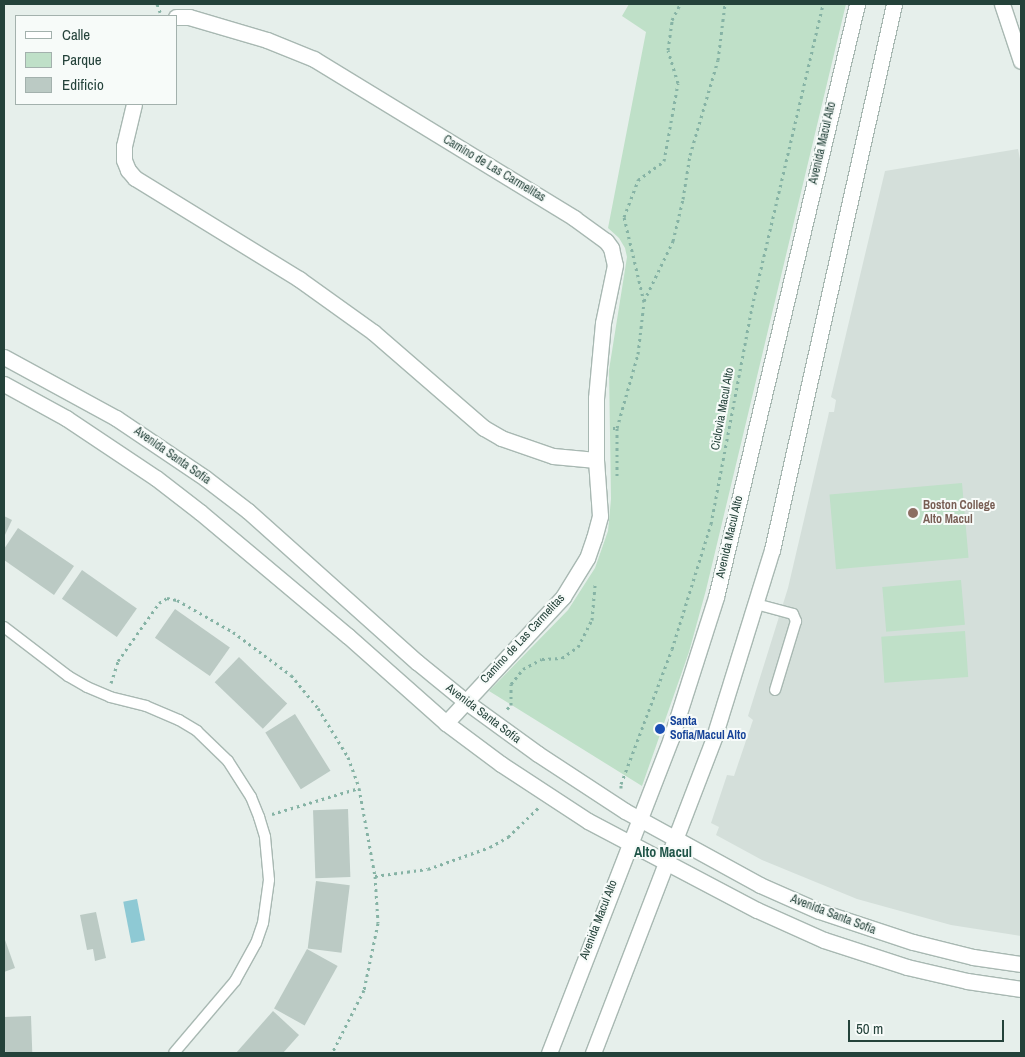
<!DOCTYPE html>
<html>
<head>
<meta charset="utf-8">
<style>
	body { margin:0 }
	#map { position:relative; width:1025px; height:1057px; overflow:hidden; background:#e6efeb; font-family:"Archivo Narrow",sans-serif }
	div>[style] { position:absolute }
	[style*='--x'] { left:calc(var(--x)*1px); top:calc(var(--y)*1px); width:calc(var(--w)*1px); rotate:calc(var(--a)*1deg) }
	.built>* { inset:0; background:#d4dfda }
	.green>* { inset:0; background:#bfe0c8; transform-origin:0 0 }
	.water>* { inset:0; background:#8ec9d4; transform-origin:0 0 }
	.building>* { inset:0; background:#bbcac4; transform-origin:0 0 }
	.path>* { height:3px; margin-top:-1.5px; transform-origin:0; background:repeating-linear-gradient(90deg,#86b3a5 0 2.5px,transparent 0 6.5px) }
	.roads { filter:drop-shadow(1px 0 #a8b8b2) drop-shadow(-1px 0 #a8b8b2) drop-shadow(0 1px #a8b8b2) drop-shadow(0 -1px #a8b8b2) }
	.lane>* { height:10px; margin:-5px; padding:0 5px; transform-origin:5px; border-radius:5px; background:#fff }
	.street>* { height:15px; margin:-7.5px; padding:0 7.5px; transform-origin:7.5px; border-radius:7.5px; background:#fff }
	.secondary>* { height:15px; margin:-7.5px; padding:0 7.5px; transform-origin:7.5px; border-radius:7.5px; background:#fff }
	.dots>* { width:14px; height:14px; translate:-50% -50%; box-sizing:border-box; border:2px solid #f7fbf9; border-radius:50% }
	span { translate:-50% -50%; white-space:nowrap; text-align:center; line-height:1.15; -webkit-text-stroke:4px #f7fbf9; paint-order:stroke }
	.street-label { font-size:12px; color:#24423a }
	.education-label { font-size:12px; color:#785e54; font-weight:700 }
	.left { translate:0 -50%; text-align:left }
	.transit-label { font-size:12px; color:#164399; font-weight:700 }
	.neighbourhood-label { font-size:14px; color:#1f5548; font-weight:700 }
	.frame { position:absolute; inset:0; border:5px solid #24423a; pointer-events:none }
	.legend { position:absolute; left:15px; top:15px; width:162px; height:90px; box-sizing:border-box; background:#f7fbf9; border:1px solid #a3b1ad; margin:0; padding:6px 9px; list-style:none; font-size:15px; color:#24423a }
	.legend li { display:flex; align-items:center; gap:10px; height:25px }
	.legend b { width:25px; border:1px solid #a3b1ad }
	.scale { position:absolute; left:848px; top:1020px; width:156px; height:22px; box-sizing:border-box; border:2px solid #24423a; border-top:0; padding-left:6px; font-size:15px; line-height:18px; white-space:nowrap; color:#24423a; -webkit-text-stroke:4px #f7fbf9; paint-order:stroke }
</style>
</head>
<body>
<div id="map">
	<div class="built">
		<i style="clip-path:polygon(1018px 149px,1021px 164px,1021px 936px,951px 925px,857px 899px,762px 860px,716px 835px,719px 827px,711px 823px,727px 775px,734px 776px,753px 720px,748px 716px,788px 588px,828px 417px,829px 412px,834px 412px,836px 400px,831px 397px,885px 171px)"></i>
	</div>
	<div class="green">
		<i style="clip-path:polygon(629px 4px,846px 4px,706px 590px,689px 652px,642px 786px,489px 691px,568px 610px,595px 568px,608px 531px,611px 499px,609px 370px,627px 257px,625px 248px,619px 238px,608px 228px,646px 32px,622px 16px)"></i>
		<i style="left:962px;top:483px;width:75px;height:133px;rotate:85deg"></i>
		<i style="left:961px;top:580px;width:45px;height:79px;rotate:85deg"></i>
		<i style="left:965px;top:631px;width:46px;height:84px;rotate:86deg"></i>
	</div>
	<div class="water">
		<i style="left:137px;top:899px;width:42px;height:14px;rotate:79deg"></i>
	</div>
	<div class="building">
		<i style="clip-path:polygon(4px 516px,12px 520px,4px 537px)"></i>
		<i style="clip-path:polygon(18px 528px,74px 566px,54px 595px,4px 560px,4px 549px)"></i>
		<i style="left:82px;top:570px;width:67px;height:35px;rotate:35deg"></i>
		<i style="left:175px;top:609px;width:67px;height:35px;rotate:35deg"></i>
		<i style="left:239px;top:657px;width:67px;height:35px;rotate:44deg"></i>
		<i style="left:295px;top:714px;width:67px;height:35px;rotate:58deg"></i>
		<i style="left:348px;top:809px;width:68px;height:35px;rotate:88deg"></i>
		<i style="left:316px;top:881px;width:34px;height:68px;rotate:7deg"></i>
		<i style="clip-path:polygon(96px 912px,106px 958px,95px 961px,93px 949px,87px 950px,80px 915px)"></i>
		<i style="clip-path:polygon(4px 937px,15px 968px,4px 972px)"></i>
		<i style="left:307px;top:949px;width:35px;height:68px;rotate:29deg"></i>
		<i style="clip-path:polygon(273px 1011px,299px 1035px,283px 1053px,236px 1053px)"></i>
		<i style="left:31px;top:1016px;width:37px;height:27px;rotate:88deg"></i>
	</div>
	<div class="path">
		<i style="--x:157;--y:4;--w:9;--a:69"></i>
		<i style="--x:644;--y:301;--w:67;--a:-64.2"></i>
		<i style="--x:673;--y:241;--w:43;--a:-76.6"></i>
		<i style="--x:683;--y:199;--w:45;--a:-81"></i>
		<i style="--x:690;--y:155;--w:99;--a:-73.6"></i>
		<i style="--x:718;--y:60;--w:56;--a:-82.9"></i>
		<i style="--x:613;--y:428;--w:4;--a:0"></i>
		<i style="--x:617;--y:428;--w:77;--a:-74.2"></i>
		<i style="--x:638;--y:354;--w:52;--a:-83.4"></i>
		<i style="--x:644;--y:302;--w:87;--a:-103.2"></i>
		<i style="--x:624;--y:217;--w:40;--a:-69"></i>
		<i style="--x:638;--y:180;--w:32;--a:-36"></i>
		<i style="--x:664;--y:161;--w:79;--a:-79.8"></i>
		<i style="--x:678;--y:83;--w:34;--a:-107"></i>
		<i style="--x:668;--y:50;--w:30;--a:-82"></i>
		<i style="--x:672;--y:20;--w:18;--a:-63"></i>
		<i style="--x:617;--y:428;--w:49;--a:90"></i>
		<i style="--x:111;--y:683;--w:23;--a:-72"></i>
		<i style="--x:118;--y:661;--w:71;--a:-54.7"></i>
		<i style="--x:159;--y:603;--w:9;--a:-32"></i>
		<i style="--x:167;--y:598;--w:10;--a:11"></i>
		<i style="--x:177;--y:600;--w:64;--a:29.7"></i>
		<i style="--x:233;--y:632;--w:72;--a:36.6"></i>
		<i style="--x:291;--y:675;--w:43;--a:50.7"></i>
		<i style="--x:318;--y:708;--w:57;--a:58.5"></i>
		<i style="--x:348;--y:757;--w:33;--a:70"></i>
		<i style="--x:359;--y:788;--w:89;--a:79.7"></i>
		<i style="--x:375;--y:876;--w:47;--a:86.3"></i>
		<i style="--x:378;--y:923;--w:68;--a:101.8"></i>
		<i style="--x:364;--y:990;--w:71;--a:116.9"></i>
		<i style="--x:507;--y:709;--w:6;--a:-45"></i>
		<i style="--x:511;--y:705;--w:21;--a:-90"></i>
		<i style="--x:511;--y:684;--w:19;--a:-51"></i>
		<i style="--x:523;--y:669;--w:21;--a:-28"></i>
		<i style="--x:542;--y:659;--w:20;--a:-3"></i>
		<i style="--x:562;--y:658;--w:19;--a:-35"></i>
		<i style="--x:578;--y:647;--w:30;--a:-63"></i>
		<i style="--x:592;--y:620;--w:38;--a:-85"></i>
		<i style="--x:621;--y:788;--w:4;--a:-90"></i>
		<i style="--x:621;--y:784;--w:144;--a:-69.3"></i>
		<i style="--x:672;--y:649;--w:131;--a:-72.7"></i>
		<i style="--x:711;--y:524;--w:221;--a:-79.3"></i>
		<i style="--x:752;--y:307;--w:311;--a:-76.8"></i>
		<i style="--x:272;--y:814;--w:91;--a:-16.6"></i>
		<i style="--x:375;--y:876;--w:53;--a:-7.5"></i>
		<i style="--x:428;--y:869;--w:66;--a:-19.5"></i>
		<i style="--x:490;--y:847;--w:21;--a:-29"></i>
		<i style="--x:508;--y:837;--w:42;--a:-44"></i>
	</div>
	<div class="roads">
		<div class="lane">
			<i style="--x:756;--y:604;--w:38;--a:15"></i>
			<i style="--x:793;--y:614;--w:8;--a:67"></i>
			<i style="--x:796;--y:621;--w:72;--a:106.9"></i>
			<i style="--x:4;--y:627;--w:81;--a:37.4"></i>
			<i style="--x:68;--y:676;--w:22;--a:30"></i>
			<i style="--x:87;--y:687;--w:25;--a:23"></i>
			<i style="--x:110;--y:697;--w:37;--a:14"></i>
			<i style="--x:146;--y:706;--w:36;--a:23"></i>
			<i style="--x:179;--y:720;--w:21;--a:31"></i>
			<i style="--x:197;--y:731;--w:43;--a:44.1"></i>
			<i style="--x:228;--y:761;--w:43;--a:57.4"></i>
			<i style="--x:251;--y:797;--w:22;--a:68"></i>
			<i style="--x:259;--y:817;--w:21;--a:73"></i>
			<i style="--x:265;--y:837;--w:43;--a:84.7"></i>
			<i style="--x:269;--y:880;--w:43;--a:97.9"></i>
			<i style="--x:263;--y:923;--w:21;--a:109"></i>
			<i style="--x:256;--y:943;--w:43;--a:118.9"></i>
			<i style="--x:235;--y:981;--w:94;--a:130.3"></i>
		</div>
		<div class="street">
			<i style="--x:1002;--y:4;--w:60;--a:71.6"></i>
			<i style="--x:176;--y:17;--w:13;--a:0"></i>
			<i style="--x:189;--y:17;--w:81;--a:16.4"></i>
			<i style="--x:267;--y:40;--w:51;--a:22"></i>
			<i style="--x:314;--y:59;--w:305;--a:31.4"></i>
			<i style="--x:574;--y:218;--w:39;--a:36"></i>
			<i style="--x:606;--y:241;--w:9;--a:54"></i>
			<i style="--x:611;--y:248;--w:17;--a:77"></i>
			<i style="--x:615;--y:265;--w:59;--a:101.7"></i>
			<i style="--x:603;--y:323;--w:75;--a:95.3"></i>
			<i style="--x:596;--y:398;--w:62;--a:90"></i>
			<i style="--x:596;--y:460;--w:56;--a:85.9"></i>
			<i style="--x:600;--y:516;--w:23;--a:105"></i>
			<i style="--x:594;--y:538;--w:21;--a:109"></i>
			<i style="--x:587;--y:558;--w:46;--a:121.6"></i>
			<i style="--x:563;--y:597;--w:172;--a:132.9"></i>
			<i style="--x:134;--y:104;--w:43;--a:103.4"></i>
			<i style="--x:124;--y:146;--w:14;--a:90"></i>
			<i style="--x:124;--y:160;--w:11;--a:68"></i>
			<i style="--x:128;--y:170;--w:11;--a:49"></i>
			<i style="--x:135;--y:178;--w:193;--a:31.6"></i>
			<i style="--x:299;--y:279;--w:91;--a:35.6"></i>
			<i style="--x:373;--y:332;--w:147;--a:40.9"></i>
			<i style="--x:484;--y:428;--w:20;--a:30"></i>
			<i style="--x:501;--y:438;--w:55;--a:19.1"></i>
			<i style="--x:553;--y:456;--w:43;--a:5.3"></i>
			<i style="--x:4;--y:357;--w:128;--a:28.6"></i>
			<i style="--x:116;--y:418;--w:107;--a:34"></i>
			<i style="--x:205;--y:478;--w:54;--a:37.5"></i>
			<i style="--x:248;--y:511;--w:227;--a:41.8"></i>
			<i style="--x:417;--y:662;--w:62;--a:39.1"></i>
			<i style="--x:465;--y:701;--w:90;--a:36"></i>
			<i style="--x:538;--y:754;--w:104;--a:33.2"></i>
			<i style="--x:625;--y:811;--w:154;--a:28.7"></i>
			<i style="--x:760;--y:885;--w:64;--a:23.8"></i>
			<i style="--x:819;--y:911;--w:99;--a:18.3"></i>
			<i style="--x:913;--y:942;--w:62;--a:14"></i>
			<i style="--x:973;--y:957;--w:49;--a:8.3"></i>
			<i style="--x:4;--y:384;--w:71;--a:28.7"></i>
			<i style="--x:66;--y:418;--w:108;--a:33.7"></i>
			<i style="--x:156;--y:478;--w:56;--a:37.7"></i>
			<i style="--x:200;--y:512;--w:193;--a:40"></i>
			<i style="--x:348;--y:636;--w:131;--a:41.6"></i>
			<i style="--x:446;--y:723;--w:69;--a:36.7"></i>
			<i style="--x:501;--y:764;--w:104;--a:33.2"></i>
			<i style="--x:588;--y:821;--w:191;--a:27.8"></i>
			<i style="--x:757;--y:910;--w:73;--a:24.1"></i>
			<i style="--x:824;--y:940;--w:87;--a:18"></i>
			<i style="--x:907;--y:967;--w:62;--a:13.1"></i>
			<i style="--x:967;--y:981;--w:55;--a:8.4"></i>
		</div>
		<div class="secondary">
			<i style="--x:549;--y:1053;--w:338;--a:-68.8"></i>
			<i style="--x:671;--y:738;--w:148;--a:-72.3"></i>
			<i style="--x:716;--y:597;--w:610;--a:-76.62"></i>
			<i style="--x:593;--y:1053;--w:338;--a:-69"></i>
			<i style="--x:714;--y:737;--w:196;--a:-72.8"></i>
			<i style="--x:772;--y:550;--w:559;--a:-77.4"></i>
		</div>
	</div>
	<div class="dots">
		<i style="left:913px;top:513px;background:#8d6e63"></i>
		<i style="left:660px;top:729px;background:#1a4fb4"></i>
	</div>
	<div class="street-label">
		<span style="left:823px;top:143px;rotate:-77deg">Avenida Macul Alto</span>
		<span style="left:494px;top:169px;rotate:31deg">Camino de Las Carmelitas</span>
		<span style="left:723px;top:409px;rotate:-80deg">Ciclovìa Macul Alto</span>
		<span style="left:172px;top:456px;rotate:35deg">Avenida Santa Sofía</span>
		<span style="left:730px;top:537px;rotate:-77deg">Avenida Macul Alto</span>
		<span style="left:523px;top:639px;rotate:-47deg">Camino de Las Carmelitas</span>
		<span style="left:483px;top:714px;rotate:37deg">Avenida Santa Sofía</span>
		<span style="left:833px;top:915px;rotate:21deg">Avenida Santa Sofía</span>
		<span style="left:599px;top:920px;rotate:-69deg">Avenida Macul Alto</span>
	</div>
	<div class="education-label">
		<span class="left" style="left:923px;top:513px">Boston College<br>Alto Macul</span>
	</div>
	<div class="transit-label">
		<span class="left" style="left:670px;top:729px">Santa<br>Sofia/Macul Alto</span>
	</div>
	<div class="neighbourhood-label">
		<span style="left:663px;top:852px">Alto Macul</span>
	</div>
	<div class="frame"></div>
	<ul class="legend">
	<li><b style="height:6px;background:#fff"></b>Calle</li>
	<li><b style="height:14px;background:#bfe0c8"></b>Parque</li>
	<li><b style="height:14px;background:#bbcac4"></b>Edificio</li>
	</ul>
	<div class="scale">50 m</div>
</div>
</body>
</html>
